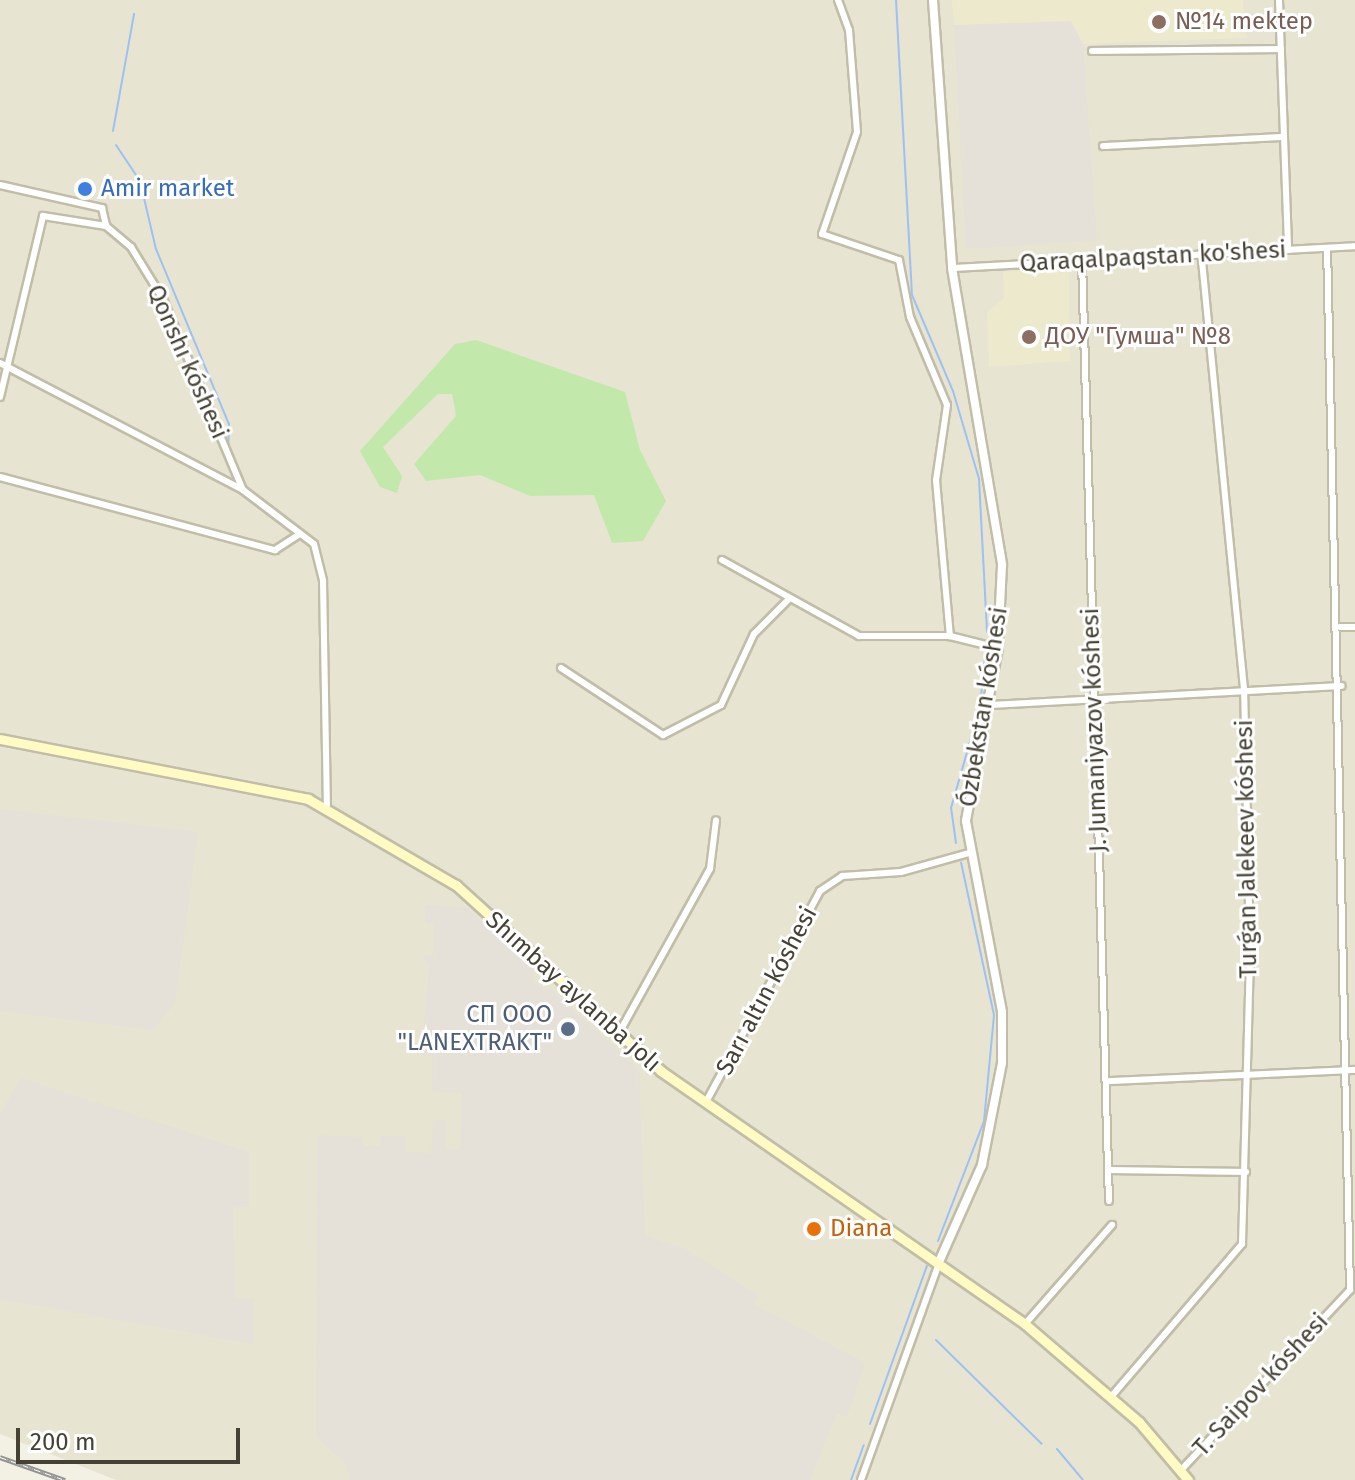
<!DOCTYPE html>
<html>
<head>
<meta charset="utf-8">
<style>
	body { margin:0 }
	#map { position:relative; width:1355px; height:1480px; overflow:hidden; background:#f3f1e4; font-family:"Fira Sans",sans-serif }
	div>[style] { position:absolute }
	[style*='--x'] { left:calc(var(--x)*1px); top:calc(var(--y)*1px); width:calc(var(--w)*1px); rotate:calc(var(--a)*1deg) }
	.residential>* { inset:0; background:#e7e4d2 }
	.industrial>* { inset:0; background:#e5e1d9 }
	.education>* { inset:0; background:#ece9cd }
	.green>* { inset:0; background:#c2e9ab }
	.stream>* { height:2px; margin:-1px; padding:0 1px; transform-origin:1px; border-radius:1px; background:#9ec1f2 }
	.roads { filter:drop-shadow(2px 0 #c1bda9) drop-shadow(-2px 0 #c1bda9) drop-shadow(0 2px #c1bda9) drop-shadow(0 -2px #c1bda9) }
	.minor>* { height:6px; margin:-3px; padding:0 3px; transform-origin:3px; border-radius:3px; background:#fff }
	.tertiary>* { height:8px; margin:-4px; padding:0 4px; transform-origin:4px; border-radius:4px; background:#fff }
	.secondary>* { height:9px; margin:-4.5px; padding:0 4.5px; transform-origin:4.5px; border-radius:4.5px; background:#fffbc2 }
	.rail>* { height:5px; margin-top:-2.5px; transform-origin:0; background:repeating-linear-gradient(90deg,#fff 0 6px,#949494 0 12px); box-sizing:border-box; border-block:2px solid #949494 }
	.dots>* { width:22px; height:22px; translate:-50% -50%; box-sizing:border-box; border:4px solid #fff; border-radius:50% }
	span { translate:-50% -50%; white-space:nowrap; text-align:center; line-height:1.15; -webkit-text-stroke:6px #fff; paint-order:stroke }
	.education-label { font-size:24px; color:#785e54 }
	.left { translate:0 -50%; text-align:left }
	.shop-label { font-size:24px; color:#366cbe }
	.street-label { font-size:24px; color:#454134 }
	.service-label { font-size:24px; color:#4e5e75 }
	.right { translate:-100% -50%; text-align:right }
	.food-label { font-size:24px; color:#c56008 }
	.scale { position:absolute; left:16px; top:1428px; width:224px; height:36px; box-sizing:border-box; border:4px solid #454134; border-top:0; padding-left:10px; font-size:24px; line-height:28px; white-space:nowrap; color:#454134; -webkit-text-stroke:6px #fff; paint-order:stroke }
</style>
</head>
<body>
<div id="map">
	<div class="residential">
		<i style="clip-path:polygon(0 0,1355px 0,1355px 1480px,116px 1480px,0 1434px)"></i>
	</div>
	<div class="industrial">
		<i style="clip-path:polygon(1072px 21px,1083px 44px,1097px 240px,966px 249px,954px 25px)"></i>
		<i style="clip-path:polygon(0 809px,198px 832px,175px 1003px,153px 1030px,0 1011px)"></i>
		<i style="clip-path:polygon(425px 905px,468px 908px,533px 969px,533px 984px,553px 991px,639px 1070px,645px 1236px,684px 1248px,758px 1295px,754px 1304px,865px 1363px,847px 1418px,837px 1413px,810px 1480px,350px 1480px,346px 1464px,316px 1436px,317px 1135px,363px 1137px,363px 1146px,380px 1146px,381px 1136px,406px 1136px,405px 1152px,431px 1153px,433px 1120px,446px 1121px,445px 1149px,460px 1150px,462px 1093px,432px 1092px,433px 1056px,422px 1055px,429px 968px,423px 955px,433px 955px,434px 923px,425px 923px)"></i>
		<i style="clip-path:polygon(21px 1078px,249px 1152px,249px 1207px,233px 1207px,235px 1298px,253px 1299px,254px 1344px,0 1299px,0 1114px)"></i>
	</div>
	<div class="education">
		<i style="clip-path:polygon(952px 0,1243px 0,1247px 38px,1083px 44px,1071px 21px,954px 25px)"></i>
		<i style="clip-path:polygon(1069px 267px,1070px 361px,989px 367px,987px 312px,1004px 298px,1003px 272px)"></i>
	</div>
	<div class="green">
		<i style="clip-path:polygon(476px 340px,625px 392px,640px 450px,666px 501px,643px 541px,612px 543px,594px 495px,530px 496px,480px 475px,426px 481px,414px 464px,456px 416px,452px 394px,438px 394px,383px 447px,402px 476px,397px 493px,380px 487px,360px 451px,455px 344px)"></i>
	</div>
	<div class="stream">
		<i style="--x:896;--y:0;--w:295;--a:86.9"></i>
		<i style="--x:912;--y:295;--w:104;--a:66.9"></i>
		<i style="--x:953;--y:391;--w:92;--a:73.5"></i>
		<i style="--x:979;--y:479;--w:153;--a:87"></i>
		<i style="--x:113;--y:131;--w:119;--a:-79.8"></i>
		<i style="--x:116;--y:145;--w:43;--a:56.3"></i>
		<i style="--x:140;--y:181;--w:70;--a:76.8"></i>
		<i style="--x:156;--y:249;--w:190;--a:67.4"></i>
		<i style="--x:229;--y:424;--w:23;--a:92"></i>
		<i style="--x:956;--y:843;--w:35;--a:-98"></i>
		<i style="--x:951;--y:808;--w:105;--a:-74"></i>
		<i style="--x:980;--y:707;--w:52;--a:-84.5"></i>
		<i style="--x:938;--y:1241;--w:129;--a:-69"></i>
		<i style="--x:984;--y:1121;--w:106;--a:-84.6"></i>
		<i style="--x:994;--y:1015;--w:156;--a:-102.2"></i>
		<i style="--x:936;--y:1340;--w:148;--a:44.5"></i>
		<i style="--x:870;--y:1424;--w:168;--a:-70.2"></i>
		<i style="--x:1057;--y:1449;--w:40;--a:50"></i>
		<i style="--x:851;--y:1480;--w:37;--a:-70"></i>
	</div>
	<div class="roads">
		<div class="minor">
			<i style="--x:838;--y:0;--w:32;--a:70"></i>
			<i style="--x:849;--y:30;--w:102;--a:85.5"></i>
			<i style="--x:857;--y:132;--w:108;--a:108.9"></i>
			<i style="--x:822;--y:234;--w:81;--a:18.7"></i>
			<i style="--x:899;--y:260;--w:58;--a:79.1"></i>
			<i style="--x:910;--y:317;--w:95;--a:67.2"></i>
			<i style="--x:947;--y:405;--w:76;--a:98.3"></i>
			<i style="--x:936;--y:480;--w:157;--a:84.9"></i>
			<i style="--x:1279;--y:0;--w:250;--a:87.9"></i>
			<i style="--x:1092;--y:51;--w:189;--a:-0.6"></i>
			<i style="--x:1103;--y:146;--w:180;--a:-2.9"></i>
			<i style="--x:0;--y:185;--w:105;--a:12.7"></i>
			<i style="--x:102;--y:208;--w:18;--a:77"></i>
			<i style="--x:106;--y:226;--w:33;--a:40"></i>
			<i style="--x:131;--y:247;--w:61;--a:58.4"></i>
			<i style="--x:163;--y:299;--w:207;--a:67.3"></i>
			<i style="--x:1082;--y:260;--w:941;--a:88.36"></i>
			<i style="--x:952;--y:268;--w:404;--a:-3.1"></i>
			<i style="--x:0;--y:363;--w:274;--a:27.6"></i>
			<i style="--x:243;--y:490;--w:89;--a:37.3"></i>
			<i style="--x:314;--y:544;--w:38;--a:76"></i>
			<i style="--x:323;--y:581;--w:224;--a:89"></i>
			<i style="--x:0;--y:397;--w:186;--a:-76.6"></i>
			<i style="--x:43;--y:216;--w:64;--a:9"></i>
			<i style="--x:0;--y:477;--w:285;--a:14.9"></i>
			<i style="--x:275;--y:550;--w:30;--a:-33"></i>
			<i style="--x:722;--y:560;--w:157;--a:29"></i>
			<i style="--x:859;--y:636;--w:91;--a:0"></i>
			<i style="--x:950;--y:636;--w:49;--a:14"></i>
			<i style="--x:1340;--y:627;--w:15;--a:0"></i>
			<i style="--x:561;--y:668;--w:122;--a:33.3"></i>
			<i style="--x:663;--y:735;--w:65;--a:-27.3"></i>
			<i style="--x:721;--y:705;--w:78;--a:-65.1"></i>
			<i style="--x:754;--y:634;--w:48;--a:-45"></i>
			<i style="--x:989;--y:705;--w:353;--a:-3.1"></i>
			<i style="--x:619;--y:1033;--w:188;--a:-61"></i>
			<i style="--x:710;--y:869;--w:49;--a:-83"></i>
			<i style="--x:1109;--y:1081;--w:246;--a:-2.6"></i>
			<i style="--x:706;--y:1102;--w:240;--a:-61.6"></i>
			<i style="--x:820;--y:891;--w:27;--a:-34"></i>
			<i style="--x:842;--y:876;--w:59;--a:-3.9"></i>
			<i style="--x:901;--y:872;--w:71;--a:-15.6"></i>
			<i style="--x:1111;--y:1170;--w:135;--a:0.8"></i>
			<i style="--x:1025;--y:1324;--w:132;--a:-48.7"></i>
			<i style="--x:1110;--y:1398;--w:203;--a:-49.4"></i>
			<i style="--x:1242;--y:1244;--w:294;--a:-88.4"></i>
			<i style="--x:1250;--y:950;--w:261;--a:-91.3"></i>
			<i style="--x:1244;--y:689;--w:437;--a:-95.6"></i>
			<i style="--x:1181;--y:1470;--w:247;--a:-46.8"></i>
			<i style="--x:1350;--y:1290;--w:1042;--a:-91.26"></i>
			<i style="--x:861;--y:1480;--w:231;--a:-70.2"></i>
		</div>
		<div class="tertiary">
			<i style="--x:933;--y:0;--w:269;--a:85.9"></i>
			<i style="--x:952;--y:268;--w:301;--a:80.4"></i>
			<i style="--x:1002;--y:565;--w:83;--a:92.8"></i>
			<i style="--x:998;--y:648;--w:176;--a:100.5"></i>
			<i style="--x:966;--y:821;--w:194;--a:79.3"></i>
			<i style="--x:1002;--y:1012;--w:51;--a:90"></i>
			<i style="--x:1002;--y:1063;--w:104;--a:101.1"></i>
			<i style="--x:982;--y:1165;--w:104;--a:113.9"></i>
		</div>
		<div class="secondary">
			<i style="--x:0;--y:739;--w:314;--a:11"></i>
			<i style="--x:308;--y:799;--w:171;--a:30.2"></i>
			<i style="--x:456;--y:885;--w:277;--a:42.2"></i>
			<i style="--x:661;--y:1071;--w:443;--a:34.8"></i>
			<i style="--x:1025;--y:1324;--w:150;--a:40.7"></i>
			<i style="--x:1139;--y:1422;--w:76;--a:49.8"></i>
		</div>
	</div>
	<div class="rail">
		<i style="--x:0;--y:1457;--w:69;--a:19.5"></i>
	</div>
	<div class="dots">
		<i style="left:1159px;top:22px;background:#8d6e63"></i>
		<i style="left:85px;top:189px;background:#3f7fe0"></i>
		<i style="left:1029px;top:337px;background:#8d6e63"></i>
		<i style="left:568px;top:1029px;background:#5c6f8a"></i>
		<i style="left:814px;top:1229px;background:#e8710a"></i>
	</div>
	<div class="education-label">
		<span class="left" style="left:1175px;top:22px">№14 mektep</span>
		<span class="left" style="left:1045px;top:337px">ДОУ "Гумша" №8</span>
	</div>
	<div class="shop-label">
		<span class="left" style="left:101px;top:189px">Amir market</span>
	</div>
	<div class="street-label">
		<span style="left:1153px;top:257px;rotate:-3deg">Qaraqalpaqstan ko'shesi</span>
		<span style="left:187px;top:362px;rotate:66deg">Qonshı kóshesi</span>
		<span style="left:984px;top:707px;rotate:-81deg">Ózbekstan kóshesi</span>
		<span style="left:1095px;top:730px;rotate:-92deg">J. Jumaniyazov kóshesi</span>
		<span style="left:1247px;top:849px;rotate:-91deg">Turǵan Jalekeev kóshesi</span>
		<span style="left:767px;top:991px;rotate:-62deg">Sarı altın kóshesi</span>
		<span style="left:573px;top:992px;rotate:42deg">Shımbay aylanba jolı</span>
		<span style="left:1261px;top:1385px;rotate:-47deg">T. Saipov kóshesi</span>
	</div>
	<div class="service-label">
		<span class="right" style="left:552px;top:1029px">СП ООО<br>"LANEXTRAKT"</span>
	</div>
	<div class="food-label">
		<span class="left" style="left:830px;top:1229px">Diana</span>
	</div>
	<div class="scale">200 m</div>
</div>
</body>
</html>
